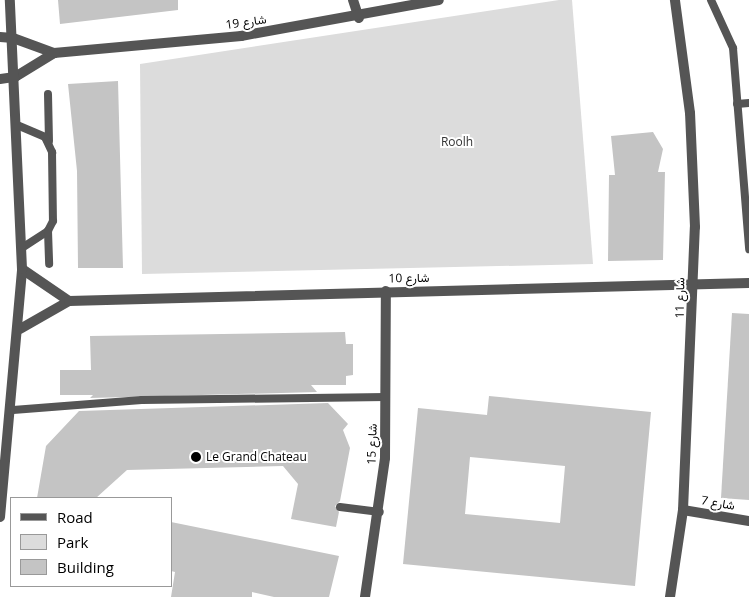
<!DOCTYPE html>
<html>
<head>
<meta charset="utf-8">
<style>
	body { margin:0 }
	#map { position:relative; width:749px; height:597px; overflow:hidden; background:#fff; font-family:"Open Sans",Vazirmatn,sans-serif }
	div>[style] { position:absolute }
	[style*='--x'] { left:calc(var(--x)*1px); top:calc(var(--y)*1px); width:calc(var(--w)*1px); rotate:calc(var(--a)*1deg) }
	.green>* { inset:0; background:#dcdcdc }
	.building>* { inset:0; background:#c4c4c4 }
	.service>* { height:8px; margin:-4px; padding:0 4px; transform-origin:4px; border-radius:4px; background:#555 }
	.minor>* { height:10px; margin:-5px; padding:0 5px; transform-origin:5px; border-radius:5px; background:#555 }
	.tertiary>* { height:10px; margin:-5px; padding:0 5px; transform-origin:5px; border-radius:5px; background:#555 }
	.dots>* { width:14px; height:14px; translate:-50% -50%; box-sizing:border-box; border:2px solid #fff; border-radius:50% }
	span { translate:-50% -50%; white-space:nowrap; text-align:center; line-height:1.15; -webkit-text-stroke:4px #fff; paint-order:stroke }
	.street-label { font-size:12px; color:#000 }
	.park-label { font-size:12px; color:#333 }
	.poi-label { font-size:12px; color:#000 }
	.left { translate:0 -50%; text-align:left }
	.legend { position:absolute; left:10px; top:497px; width:162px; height:90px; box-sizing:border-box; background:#fff; border:1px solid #999; margin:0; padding:6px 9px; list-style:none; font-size:15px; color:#000 }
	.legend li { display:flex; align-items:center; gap:10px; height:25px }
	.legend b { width:25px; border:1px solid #999 }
</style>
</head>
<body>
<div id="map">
	<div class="green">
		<i style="clip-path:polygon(559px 0,572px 0,593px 264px,142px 274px,140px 64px)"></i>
	</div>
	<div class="building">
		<i style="clip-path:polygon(58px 0,178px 0,178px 10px,60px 24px)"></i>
		<i style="clip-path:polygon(118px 81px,123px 268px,78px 268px,77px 171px,68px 84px)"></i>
		<i style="clip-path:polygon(653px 132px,663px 149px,658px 172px,665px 172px,663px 260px,608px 261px,609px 175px,615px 175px,611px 136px)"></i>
		<i style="clip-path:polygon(732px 313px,749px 314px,749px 500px,721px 498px)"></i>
		<i style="clip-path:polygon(345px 332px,346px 344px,353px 344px,353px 375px,346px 376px,346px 385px,311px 385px,317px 392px,90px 398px,93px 395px,60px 395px,60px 370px,91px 370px,90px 336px)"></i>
		<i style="clip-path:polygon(evenodd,489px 396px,651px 412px,635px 586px,403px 564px,418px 408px,487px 415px,489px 396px,470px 457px,565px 466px,560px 523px,465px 514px,470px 457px)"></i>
		<i style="clip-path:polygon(328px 403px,348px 424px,343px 430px,350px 448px,340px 501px,335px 506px,339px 512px,336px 527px,291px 519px,298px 484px,283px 466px,127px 470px,96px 498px,37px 498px,46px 446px,79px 411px)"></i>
		<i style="clip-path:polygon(171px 522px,339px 556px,329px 597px,274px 597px,252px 592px,252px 597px,171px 597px,175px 572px,171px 571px)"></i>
	</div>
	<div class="service">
		<i style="--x:711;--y:0;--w:53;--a:65.4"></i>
		<i style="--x:733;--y:48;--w:202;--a:85.4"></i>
		<i style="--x:48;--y:94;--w:47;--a:88.8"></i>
		<i style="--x:737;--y:104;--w:12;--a:-5"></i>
		<i style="--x:17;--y:125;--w:30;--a:23"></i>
		<i style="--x:45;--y:137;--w:17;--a:65"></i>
		<i style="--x:52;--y:152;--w:69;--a:89.2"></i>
		<i style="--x:53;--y:221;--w:11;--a:117"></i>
		<i style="--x:48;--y:231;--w:31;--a:147"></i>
		<i style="--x:48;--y:231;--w:33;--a:88"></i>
		<i style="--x:13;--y:410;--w:129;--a:-4.4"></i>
		<i style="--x:142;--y:400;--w:244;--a:-0.7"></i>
		<i style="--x:340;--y:507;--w:40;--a:7.1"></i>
	</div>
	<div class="minor">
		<i style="--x:353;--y:0;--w:19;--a:72"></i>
		<i style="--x:13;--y:38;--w:44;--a:20.1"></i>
		<i style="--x:54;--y:53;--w:188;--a:-5.2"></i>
		<i style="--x:241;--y:36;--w:201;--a:-10.3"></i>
		<i style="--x:15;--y:77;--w:46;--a:-31.6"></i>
		<i style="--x:22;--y:269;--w:57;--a:34.2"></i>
		<i style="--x:20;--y:329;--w:56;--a:-29.7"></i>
		<i style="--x:69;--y:301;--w:680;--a:-1.52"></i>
		<i style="--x:683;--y:510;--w:67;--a:9.5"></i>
		<i style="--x:365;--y:597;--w:140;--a:-81.8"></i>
		<i style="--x:385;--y:458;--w:167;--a:-89.7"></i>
		<i style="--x:670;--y:597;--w:88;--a:-81.5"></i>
		<i style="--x:683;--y:510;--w:283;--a:-87.6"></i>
		<i style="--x:695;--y:227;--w:114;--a:-92.5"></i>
		<i style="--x:690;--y:113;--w:114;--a:-97.6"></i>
	</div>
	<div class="tertiary">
		<i style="--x:0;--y:37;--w:13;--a:4"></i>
		<i style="--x:0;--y:79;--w:15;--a:-8"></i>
		<i style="--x:0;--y:517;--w:249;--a:-84.9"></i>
		<i style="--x:22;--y:269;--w:269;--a:-92.6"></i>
	</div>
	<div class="dots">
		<i style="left:196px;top:457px;background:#000"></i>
	</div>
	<div class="street-label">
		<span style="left:246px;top:22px;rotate:-8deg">شارع 19</span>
		<span style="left:409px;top:278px;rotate:-1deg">شارع 10</span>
		<span style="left:680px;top:298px;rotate:-89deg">شارع 11</span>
		<span style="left:372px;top:444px;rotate:-88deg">شارع 15</span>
		<span style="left:718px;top:503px;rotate:10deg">شارع 7</span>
	</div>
	<div class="park-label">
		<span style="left:457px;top:142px">Roolh</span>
	</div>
	<div class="poi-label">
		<span class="left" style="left:206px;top:457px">Le Grand Chateau</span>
	</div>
	<ul class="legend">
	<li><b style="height:6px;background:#555"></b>Road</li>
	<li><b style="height:14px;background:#dcdcdc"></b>Park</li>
	<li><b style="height:14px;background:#c4c4c4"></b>Building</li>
	</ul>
</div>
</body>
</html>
